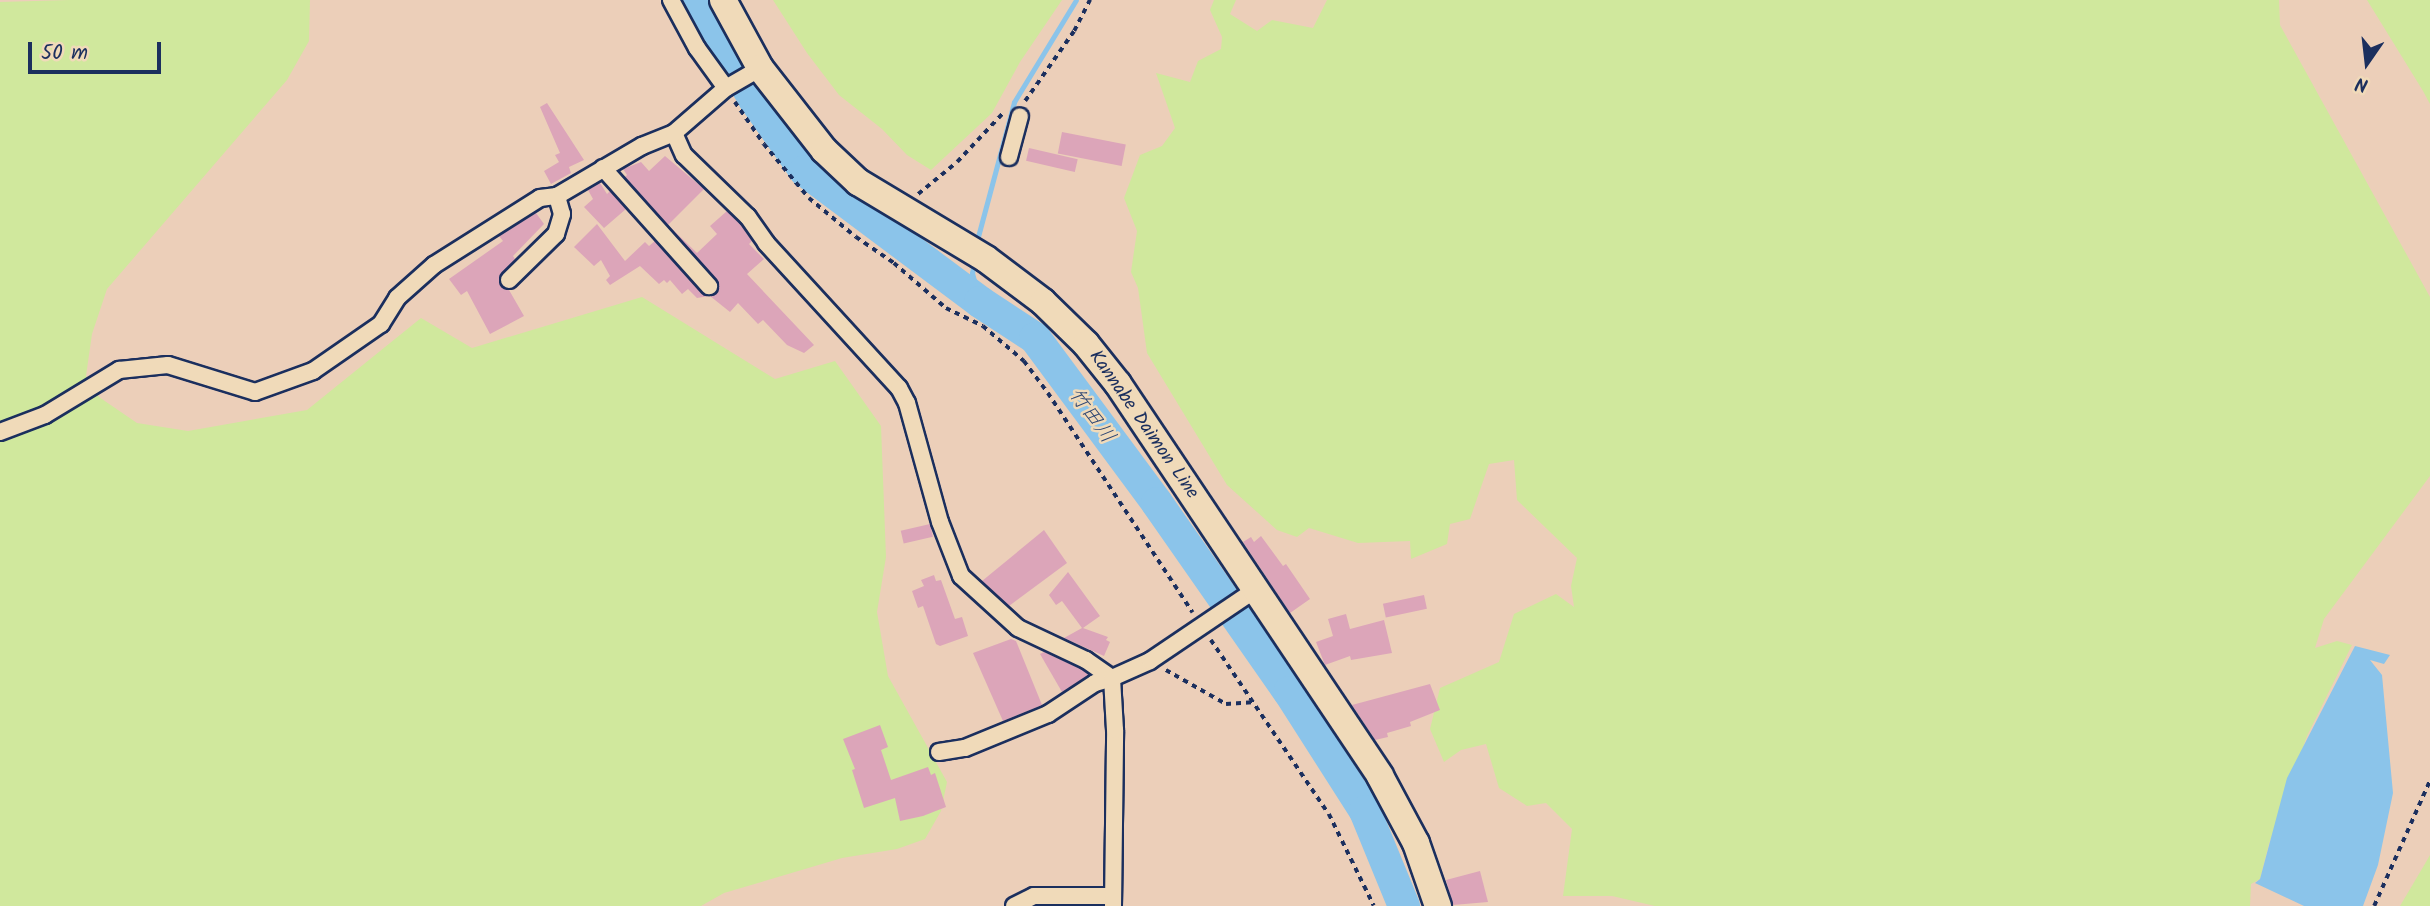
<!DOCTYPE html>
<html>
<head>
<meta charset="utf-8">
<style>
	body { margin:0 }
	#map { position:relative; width:2430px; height:906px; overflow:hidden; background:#eccfb9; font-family:Kalam,"Klee One",sans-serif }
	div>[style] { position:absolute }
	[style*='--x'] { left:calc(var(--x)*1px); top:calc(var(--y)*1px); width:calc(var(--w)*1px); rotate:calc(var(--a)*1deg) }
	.green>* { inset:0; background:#d0e89d }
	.water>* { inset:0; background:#8bc4ea }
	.stream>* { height:5px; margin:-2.5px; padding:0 2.5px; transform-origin:2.5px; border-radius:2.5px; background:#8bc4ea }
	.river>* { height:32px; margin:-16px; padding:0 16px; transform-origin:16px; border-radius:16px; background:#8bc4ea }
	.building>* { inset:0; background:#dca5b9; transform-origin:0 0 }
	.path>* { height:3.5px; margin-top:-1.75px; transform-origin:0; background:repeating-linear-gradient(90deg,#1b2f5e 0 5px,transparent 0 10px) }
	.roads { filter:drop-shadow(2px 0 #1b2f5e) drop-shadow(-2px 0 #1b2f5e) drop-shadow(0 2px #1b2f5e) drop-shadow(0 -2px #1b2f5e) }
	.minor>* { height:16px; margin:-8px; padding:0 8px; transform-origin:8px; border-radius:8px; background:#f0dab9 }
	.primary>* { height:26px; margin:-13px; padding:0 13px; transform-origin:13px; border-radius:13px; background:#f0dab9 }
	span { translate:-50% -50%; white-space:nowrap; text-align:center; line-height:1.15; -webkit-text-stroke:5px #f0dab9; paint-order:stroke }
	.street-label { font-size:19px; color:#1b2f5e }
	.water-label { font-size:21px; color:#2c4573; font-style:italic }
	.north { position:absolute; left:2332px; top:28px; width:70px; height:70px; -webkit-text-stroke:5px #f0dab9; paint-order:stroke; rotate:194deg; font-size:19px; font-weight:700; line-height:28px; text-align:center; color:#1b2f5e }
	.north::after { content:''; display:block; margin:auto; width:24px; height:32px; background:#1b2f5e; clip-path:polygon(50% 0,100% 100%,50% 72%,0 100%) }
	.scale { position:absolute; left:28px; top:42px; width:133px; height:32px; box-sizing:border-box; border:4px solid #1b2f5e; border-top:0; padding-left:9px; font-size:21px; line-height:24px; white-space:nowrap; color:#1b2f5e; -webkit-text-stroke:5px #f0dab9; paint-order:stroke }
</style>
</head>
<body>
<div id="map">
	<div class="green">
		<i style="clip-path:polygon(69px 0,310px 0,309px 41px,287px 80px,107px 289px,92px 334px,86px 376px,99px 397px,137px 423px,188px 431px,307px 410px,421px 318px,472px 348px,642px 297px,775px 379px,835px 361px,881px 426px,886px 557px,877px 612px,888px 676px,947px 782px,941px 811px,925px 839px,897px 849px,842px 858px,724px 893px,701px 906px,0 906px,0 2px)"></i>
		<i style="clip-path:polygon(773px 0,1062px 0,1020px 62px,992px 113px,931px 170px,907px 155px,882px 129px,839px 95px,807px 53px)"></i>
		<i style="clip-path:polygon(1214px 0,1236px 0,1230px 14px,1257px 31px,1272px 20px,1313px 28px,1327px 0,2279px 0,2280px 25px,2430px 297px,2430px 476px,2324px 619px,2315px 648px,2337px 641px,2352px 645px,2307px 736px,2269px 844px,2260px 879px,2251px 884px,2250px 906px,1655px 906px,1612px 896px,1563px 896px,1572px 829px,1546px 803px,1527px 806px,1499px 788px,1486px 744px,1461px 750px,1444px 762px,1430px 729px,1440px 688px,1499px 662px,1514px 614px,1556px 594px,1574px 607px,1571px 586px,1577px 558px,1517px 500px,1514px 460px,1489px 464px,1470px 519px,1450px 524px,1447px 544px,1411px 559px,1410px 541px,1358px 543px,1309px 528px,1297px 537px,1277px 530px,1227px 485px,1147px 353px,1138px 288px,1131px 272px,1137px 231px,1124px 198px,1140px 155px,1162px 146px,1175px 128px,1156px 73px,1190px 82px,1198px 61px,1221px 49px,1222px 37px,1210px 10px)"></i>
		<i style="clip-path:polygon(2367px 0,2430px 0,2430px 104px,2423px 91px)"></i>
		<i style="clip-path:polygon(2430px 855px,2430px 906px,2400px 906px,2426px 862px)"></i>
	</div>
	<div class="water">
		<i style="clip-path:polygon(2355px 646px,2390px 655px,2384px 664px,2370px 660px,2382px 675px,2393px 793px,2378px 865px,2363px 906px,2304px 906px,2255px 883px,2260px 879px,2287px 778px)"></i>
	</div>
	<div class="stream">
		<i style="--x:976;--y:244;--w:147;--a:-75"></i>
		<i style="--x:1014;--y:102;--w:119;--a:-58.7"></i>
		<i style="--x:974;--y:261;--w:12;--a:99"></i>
		<i style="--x:972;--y:273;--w:30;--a:75"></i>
	</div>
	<div class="river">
		<i style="--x:695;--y:0;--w:115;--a:59.2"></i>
		<i style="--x:754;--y:99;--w:88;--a:54.7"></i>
		<i style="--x:805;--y:171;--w:219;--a:36.8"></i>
		<i style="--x:980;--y:302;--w:66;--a:33.2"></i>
		<i style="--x:1035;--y:338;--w:205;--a:53.5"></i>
		<i style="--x:1157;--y:503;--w:231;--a:55.1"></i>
		<i style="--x:1289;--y:692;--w:141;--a:57.4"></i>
		<i style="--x:1365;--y:811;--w:103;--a:67.7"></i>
	</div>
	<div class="building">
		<i style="clip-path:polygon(547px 103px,584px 160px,569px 167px,571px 173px,551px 184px,544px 171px,559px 162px,555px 155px,560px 153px,540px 107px)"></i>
		<i style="left:1062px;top:132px;width:65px;height:22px;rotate:11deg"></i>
		<i style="left:1029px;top:148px;width:50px;height:13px;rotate:13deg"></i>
		<i style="clip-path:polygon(665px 156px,704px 189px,668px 225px,625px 177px,627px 175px,623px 169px,641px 162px,649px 171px)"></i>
		<i style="clip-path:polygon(600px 183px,607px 194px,610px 191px,626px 209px,604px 228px,584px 207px,593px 199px,588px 190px)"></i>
		<i style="clip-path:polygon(727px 211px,740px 224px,752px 241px,749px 244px,764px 259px,747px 274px,814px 345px,804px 353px,787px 345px,763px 320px,758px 324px,738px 303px,730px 312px,710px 296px,719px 290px,717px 280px,670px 227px,697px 253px,717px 234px,710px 226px)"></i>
		<i style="clip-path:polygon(536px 213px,544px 224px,513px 256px,515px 259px,499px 278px,501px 287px,509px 290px,524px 316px,490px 334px,467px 291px,461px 295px,449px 279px,503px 241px,499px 236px)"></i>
		<i style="clip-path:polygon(597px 224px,625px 261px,645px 242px,649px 246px,655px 241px,701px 293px,709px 296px,697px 298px,688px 289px,682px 294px,670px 280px,667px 283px,664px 280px,659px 284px,640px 266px,610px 285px,606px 280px,610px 276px,601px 260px,594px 266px,574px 247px)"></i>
		<i style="left:930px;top:524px;width:13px;height:30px;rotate:77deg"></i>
		<i style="clip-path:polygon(1044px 530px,1067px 563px,1009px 606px,982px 581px)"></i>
		<i style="clip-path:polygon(1261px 536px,1283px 566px,1286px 564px,1310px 599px,1290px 613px,1243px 542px,1251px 537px,1254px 542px)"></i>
		<i style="clip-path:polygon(1068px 572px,1100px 616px,1083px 628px,1108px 637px,1106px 640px,1110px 642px,1104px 656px,1064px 638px,1082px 628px,1062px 601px,1056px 605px,1049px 595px)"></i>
		<i style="clip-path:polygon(934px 575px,936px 581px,941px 580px,955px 619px,962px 617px,968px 636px,940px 646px,936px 644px,923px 606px,918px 608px,912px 591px,924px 586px,921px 580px)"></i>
		<i style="left:1424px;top:595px;width:14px;height:42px;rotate:78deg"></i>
		<i style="clip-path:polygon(1346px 614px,1350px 629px,1384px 620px,1392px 653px,1351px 660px,1350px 656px,1325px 665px,1316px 642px,1333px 636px,1328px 619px)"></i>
		<i style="clip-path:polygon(1011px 639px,1016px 641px,1042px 705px,1003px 721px,973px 653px)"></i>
		<i style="clip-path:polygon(1044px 652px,1081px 669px,1089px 675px,1062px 692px,1040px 654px)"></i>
		<i style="clip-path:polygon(1430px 684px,1440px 710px,1410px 722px,1411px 726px,1387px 733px,1388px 737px,1375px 740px,1352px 705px)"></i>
		<i style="clip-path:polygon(880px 725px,888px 747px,881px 750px,891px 780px,928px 767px,931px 775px,935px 773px,946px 807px,923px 816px,900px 821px,895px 798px,864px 808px,852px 770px,855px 769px,843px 739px)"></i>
		<i style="clip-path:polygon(1480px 871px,1488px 902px,1453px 905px,1446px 880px)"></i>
	</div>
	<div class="path">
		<i style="--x:1025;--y:101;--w:85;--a:-55"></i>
		<i style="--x:1074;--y:31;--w:35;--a:-63"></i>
		<i style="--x:735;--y:102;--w:51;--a:55.4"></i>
		<i style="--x:764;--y:144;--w:70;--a:50.2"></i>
		<i style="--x:809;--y:198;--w:61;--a:39.7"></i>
		<i style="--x:856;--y:237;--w:46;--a:34.4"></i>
		<i style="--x:894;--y:263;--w:69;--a:40.9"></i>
		<i style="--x:946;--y:308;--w:41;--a:25.9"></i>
		<i style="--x:983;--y:326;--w:54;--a:40.5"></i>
		<i style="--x:1024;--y:361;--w:40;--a:53"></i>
		<i style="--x:1048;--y:393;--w:263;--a:56.6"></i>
		<i style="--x:918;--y:194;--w:50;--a:-39.4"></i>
		<i style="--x:957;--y:162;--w:69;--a:-46.8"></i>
		<i style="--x:1211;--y:640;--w:210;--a:55.9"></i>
		<i style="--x:1329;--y:814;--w:102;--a:63.9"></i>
		<i style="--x:1166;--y:670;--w:69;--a:29.5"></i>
		<i style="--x:1226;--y:704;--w:30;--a:-4"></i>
		<i style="--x:2374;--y:906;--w:138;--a:-66"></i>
	</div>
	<div class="roads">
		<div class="minor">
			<i style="--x:671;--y:0;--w:55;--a:61.6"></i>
			<i style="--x:697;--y:48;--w:49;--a:54.1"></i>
			<i style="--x:674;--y:133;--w:24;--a:66"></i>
			<i style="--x:684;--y:155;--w:89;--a:44.1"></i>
			<i style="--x:748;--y:217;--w:32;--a:55"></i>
			<i style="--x:766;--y:243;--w:197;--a:47.5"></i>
			<i style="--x:899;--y:388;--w:17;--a:62"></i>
			<i style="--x:907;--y:403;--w:123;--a:74.5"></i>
			<i style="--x:940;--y:522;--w:58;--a:68.7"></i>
			<i style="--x:961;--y:576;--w:77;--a:42.4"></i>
			<i style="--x:1018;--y:628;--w:75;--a:25.2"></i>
			<i style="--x:1086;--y:660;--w:32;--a:35"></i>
			<i style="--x:1009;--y:157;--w:42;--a:-75"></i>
			<i style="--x:603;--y:168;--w:159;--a:48.1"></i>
			<i style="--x:509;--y:280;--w:66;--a:-44.4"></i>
			<i style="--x:556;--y:234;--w:21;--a:-73"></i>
			<i style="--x:562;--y:214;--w:19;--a:-106"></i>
			<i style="--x:0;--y:432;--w:48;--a:-20.7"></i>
			<i style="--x:45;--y:415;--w:87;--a:-31.3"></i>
			<i style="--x:119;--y:370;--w:49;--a:-5.8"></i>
			<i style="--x:168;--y:365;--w:91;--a:17.2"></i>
			<i style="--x:255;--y:392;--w:62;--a:-19.9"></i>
			<i style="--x:313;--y:371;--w:83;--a:-34.7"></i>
			<i style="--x:381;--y:324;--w:31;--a:-58"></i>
			<i style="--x:397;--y:298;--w:50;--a:-41.7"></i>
			<i style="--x:434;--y:265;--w:125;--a:-32.3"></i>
			<i style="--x:540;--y:198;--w:17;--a:-7"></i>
			<i style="--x:557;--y:196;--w:99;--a:-30.5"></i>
			<i style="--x:642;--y:146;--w:35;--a:-22"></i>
			<i style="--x:674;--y:133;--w:69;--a:-40.9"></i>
			<i style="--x:726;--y:88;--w:39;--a:-30"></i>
			<i style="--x:939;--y:752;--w:26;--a:-9"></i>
			<i style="--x:965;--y:748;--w:90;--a:-22.3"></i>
			<i style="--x:1048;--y:714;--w:56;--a:-33.4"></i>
			<i style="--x:1095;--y:683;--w:18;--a:-16"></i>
			<i style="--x:1014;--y:906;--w:22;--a:-27"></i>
			<i style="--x:1034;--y:896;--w:79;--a:0"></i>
			<i style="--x:1113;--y:906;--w:176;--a:-89.3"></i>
			<i style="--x:1115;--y:730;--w:52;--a:-93.3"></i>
			<i style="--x:1112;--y:678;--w:42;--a:-24.1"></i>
			<i style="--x:1150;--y:661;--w:127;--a:-34.1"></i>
		</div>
		<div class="primary">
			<i style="--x:723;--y:0;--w:77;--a:61.4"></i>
			<i style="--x:760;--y:68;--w:104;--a:52"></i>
			<i style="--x:824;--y:150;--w:47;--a:43.3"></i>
			<i style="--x:858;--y:182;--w:149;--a:31"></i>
			<i style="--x:986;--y:259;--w:71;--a:37"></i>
			<i style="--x:1043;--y:302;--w:60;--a:44.3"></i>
			<i style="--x:1086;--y:344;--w:51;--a:51.3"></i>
			<i style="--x:1118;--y:384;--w:471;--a:56.2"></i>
			<i style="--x:1380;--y:776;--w:76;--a:61.8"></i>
			<i style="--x:1416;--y:843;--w:67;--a:70.8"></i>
		</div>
	</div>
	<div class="street-label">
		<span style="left:1143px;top:425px;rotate:55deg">Kannabe Daimon Line</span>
	</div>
	<div class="water-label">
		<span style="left:1091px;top:416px;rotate:54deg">竹田川</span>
	</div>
	<div class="north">N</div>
	<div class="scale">50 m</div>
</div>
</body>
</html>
